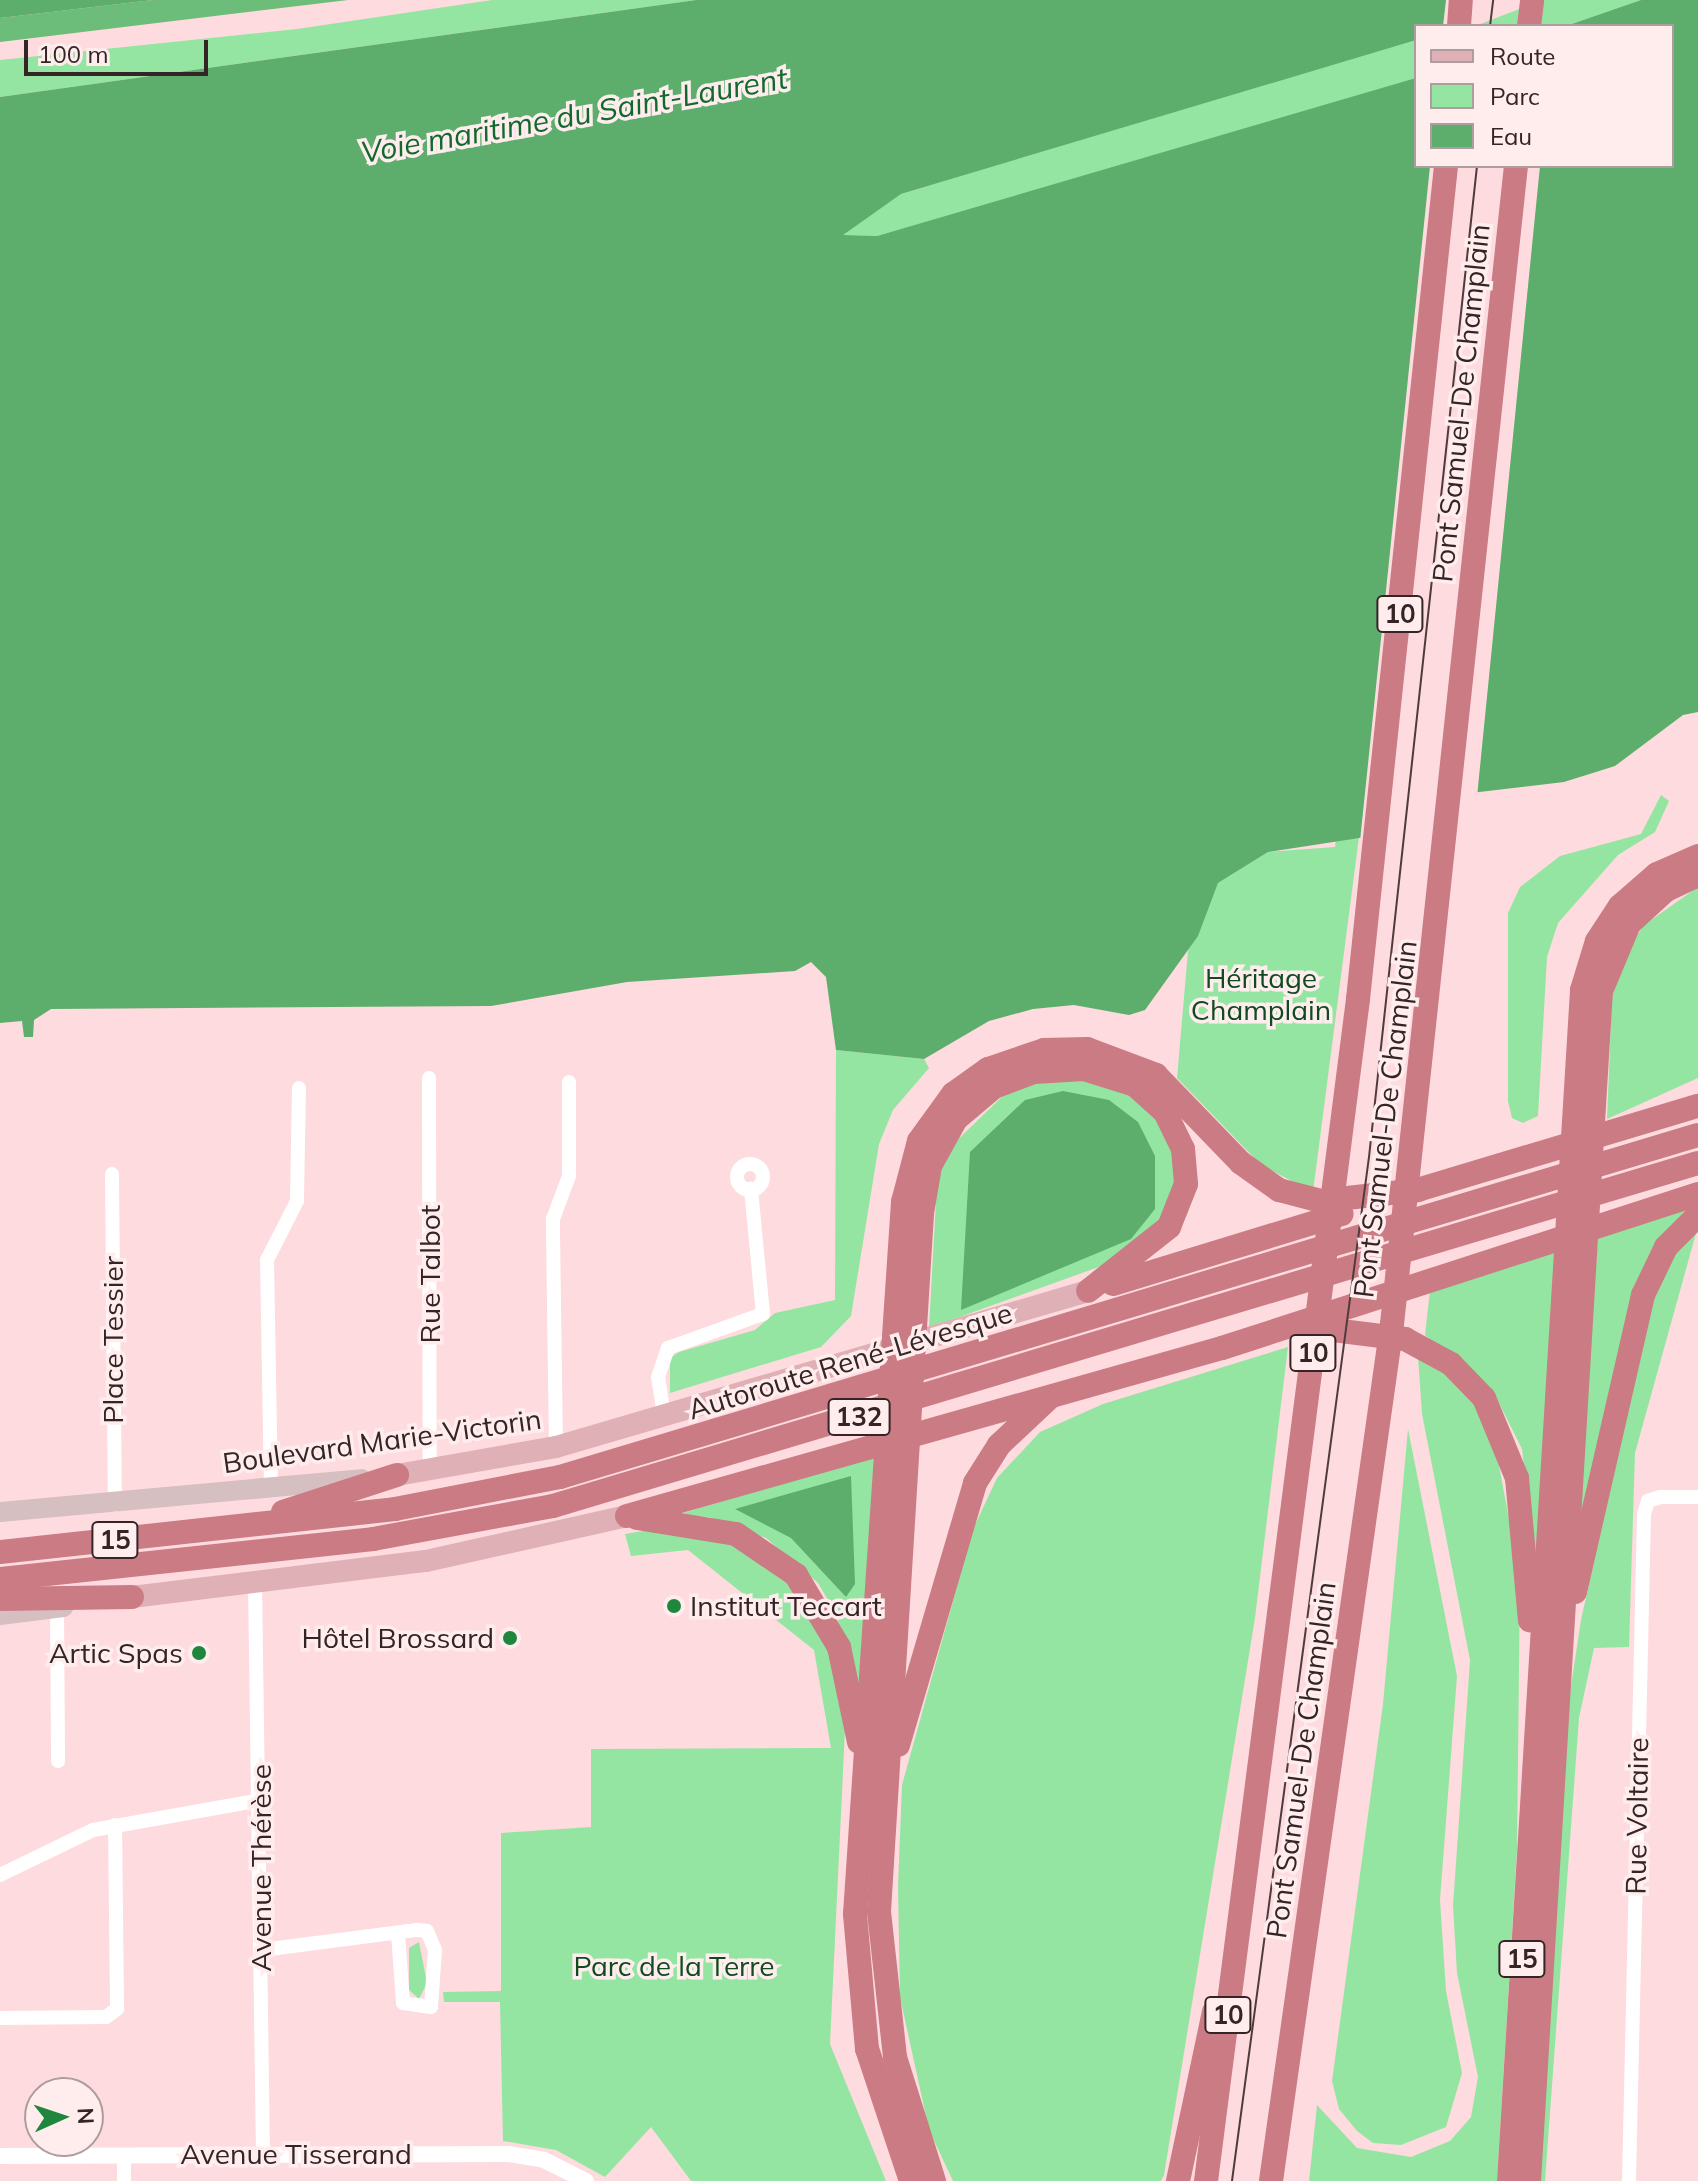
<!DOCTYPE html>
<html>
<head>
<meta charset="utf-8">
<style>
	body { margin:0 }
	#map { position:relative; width:1698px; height:2181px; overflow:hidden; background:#fedbde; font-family:Mulish,sans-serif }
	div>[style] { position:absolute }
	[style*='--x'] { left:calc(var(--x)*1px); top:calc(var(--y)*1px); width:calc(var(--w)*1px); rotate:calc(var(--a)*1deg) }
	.green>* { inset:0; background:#95e5a2 }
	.forest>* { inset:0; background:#6cbc7a }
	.water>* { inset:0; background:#5dad6c }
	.pier>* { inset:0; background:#fedbde }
	.minor>* { height:14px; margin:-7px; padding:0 7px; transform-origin:7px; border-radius:7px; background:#fff }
	.minor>.ring { margin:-7px; padding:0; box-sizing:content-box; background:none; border:14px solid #fff; border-radius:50% }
	.tertiary>* { height:16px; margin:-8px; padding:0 8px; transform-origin:8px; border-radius:8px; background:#fff }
	.secondary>* { height:20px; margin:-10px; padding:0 10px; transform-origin:10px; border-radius:10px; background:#d6bfc1 }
	.primary>* { height:22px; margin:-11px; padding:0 11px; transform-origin:11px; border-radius:11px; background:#dfb0b5 }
	.motorway>* { height:24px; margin:-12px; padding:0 12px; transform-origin:12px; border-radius:12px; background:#ca7b84 }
	.tram>* { height:2px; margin:-1px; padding:0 1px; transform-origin:1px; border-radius:1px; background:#4e3c3d }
	.dots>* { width:22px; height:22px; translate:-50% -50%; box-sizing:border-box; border:4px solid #ffedee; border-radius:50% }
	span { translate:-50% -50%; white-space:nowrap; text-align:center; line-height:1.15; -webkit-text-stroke:7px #ffedee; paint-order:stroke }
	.shield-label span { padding:2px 6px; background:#ffedee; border:2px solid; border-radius:6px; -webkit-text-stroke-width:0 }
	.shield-label { font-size:26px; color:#342425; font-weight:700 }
	.street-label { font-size:28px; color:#342425 }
	.park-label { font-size:28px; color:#0f4a20 }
	.poi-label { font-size:28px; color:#342425 }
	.left { translate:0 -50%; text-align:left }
	.right { translate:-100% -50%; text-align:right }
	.water-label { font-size:30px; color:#11692d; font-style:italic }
	.legend { position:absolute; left:1414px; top:24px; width:260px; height:144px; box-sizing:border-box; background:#ffedee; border:2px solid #ae9d9e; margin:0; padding:10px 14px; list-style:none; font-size:24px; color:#342425 }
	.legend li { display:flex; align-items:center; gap:16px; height:40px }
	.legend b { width:40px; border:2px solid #ae9d9e }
	.north { position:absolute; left:24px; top:2077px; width:80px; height:80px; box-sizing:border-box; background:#ffedee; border:2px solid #ae9d9e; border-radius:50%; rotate:87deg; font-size:22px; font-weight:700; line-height:32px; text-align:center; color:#342425 }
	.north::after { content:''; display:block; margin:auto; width:28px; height:36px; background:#1f873d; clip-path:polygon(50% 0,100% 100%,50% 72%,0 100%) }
	.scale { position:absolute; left:24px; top:40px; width:184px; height:36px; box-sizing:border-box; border:4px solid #342425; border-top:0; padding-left:10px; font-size:24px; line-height:28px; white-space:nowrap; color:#342425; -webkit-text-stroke:6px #ffedee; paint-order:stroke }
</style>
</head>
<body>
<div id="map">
	<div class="green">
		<i style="clip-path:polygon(492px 0,696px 0,0 97px,0 60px,297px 29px)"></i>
		<i style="clip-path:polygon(1539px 0,1641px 0,1566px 26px,1461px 26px)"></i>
		<i style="clip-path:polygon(1416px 39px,1416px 78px,1372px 94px,877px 236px,841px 235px,901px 194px)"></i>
		<i style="clip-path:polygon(1661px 795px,1669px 801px,1655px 832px,1618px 855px,1558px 923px,1547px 957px,1538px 1116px,1523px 1123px,1512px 1118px,1508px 1101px,1508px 913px,1520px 887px,1560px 856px,1641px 834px)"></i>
		<i style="clip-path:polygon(1336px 837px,1359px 837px,1313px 1192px,1261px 1165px,1177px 1078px,1188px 951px,1218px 883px,1268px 852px,1335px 847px)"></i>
		<i style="clip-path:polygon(1698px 887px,1698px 1078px,1607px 1119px,1612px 996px,1624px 955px,1644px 925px)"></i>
		<i style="clip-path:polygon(836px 1050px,924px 1059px,929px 1068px,893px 1110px,879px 1144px,851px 1316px,821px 1347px,670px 1393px,670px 1358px,679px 1352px,755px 1330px,775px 1313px,835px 1300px)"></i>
		<i style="clip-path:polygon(1062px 1076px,1119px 1085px,1160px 1113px,1182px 1171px,1166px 1219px,1118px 1260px,929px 1328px,937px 1182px,948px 1149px,1011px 1088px)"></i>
		<i style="clip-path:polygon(1698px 1202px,1675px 1226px,1577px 1550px,1598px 1235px)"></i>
		<i style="clip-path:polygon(1698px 1226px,1635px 1453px,1629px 1647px,1594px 1648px,1579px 1718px,1545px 2181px,1539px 2181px,1569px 1699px,1581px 1620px,1650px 1311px,1666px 1265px)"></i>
		<i style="clip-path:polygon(1559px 1248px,1535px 1564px,1522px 1449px,1497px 1399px,1425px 1335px,1430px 1290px)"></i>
		<i style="clip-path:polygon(1288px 1347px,1255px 1618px,1164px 2175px,1161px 2181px,953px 2181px,929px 2130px,900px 1997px,898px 1886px,902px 1785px,973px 1529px,997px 1478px,1040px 1432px,1103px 1404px)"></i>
		<i style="clip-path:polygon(1418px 1357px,1462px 1384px,1492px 1428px,1520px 1578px,1517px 1850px,1497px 2181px,1309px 2181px,1317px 2105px,1357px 2148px,1411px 2157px,1450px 2141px,1471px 2117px,1478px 2077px,1457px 1973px,1453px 1906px,1470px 1660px,1422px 1414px)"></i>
		<i style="clip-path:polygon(1408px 1429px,1457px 1676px,1440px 1900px,1446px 1991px,1462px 2073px,1446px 2127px,1401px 2145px,1373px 2143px,1357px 2131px,1339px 2109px,1332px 2081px,1383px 1704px)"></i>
		<i style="clip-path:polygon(882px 1454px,862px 1706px,836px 1614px,818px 1583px,766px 1538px,709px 1517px,676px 1515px)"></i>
		<i style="clip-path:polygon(649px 1530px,702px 1532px,765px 1557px,816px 1612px,846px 1709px,830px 2044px,886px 2181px,691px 2181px,651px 2127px,605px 2177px,556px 2150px,503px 2141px,500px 2002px,444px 2002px,443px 1992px,501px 1991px,501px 1833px,591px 1827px,591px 1749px,831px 1748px,814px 1650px,688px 1550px,631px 1556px,625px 1534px)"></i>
		<i style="clip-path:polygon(419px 1942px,427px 1983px,419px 1999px,409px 1990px,409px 1948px)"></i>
	</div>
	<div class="forest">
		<i style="clip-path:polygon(153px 0,348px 0,0 42px,0 18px)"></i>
	</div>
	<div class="water">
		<i style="clip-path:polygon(0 0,153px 0,0 18px)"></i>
		<i style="clip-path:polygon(696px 0,1539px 0,1461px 26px,1416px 26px,1416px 40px,901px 194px,843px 235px,877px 236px,1416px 78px,1416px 166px,1672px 166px,1672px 26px,1566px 26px,1641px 0,1698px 0,1698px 712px,1683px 715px,1615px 766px,1564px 782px,1454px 795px,1398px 832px,1268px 852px,1218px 883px,1198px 936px,1145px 1010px,1129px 1015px,1074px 1005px,1033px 1009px,989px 1021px,924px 1059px,836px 1050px,826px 977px,811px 962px,795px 971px,627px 982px,491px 1006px,51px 1009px,34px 1020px,33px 1037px,24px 1037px,22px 1021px,0 1023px,0 97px)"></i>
		<i style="clip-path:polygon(1063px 1091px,1109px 1100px,1138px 1122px,1155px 1156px,1155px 1209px,1131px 1239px,961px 1310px,970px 1152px,1025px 1100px)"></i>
		<i style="clip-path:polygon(851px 1476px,855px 1584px,846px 1597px,791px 1538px,735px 1509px)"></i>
	</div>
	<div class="pier">
		<i style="clip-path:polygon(1446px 0,1543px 0,1475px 26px,1443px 26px)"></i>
		<i style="clip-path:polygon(1430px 166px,1540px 166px,1477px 797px,1456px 799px,1400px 836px,1360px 841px)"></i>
	</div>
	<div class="minor">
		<i style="--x:429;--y:1078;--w:392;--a:89.9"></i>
		<i class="ring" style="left:737px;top:1164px;width:12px;height:12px"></i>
		<i style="--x:112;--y:1174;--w:331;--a:89.5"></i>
		<i style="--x:664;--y:1415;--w:38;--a:-99"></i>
		<i style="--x:658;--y:1377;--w:31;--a:-71"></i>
		<i style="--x:668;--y:1348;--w:101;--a:-19.7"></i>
		<i style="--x:763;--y:1314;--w:126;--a:-95.5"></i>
		<i style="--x:556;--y:1447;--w:228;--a:-90.8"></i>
		<i style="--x:553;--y:1219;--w:46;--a:-69.6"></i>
		<i style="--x:569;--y:1176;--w:94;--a:-90"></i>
		<i style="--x:271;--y:1489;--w:229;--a:-91"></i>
		<i style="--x:267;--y:1260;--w:66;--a:-63"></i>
		<i style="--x:297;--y:1201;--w:113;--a:-89"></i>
		<i style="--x:255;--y:1582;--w:572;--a:89.2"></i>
		<i style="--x:57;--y:1608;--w:153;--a:89.6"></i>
		<i style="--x:0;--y:1875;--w:103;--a:-25.8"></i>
		<i style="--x:93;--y:1830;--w:171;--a:-10.1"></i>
		<i style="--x:262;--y:1950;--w:156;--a:-7.4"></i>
		<i style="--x:417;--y:1930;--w:10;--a:6"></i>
		<i style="--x:427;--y:1931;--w:21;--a:67"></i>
		<i style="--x:435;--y:1950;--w:57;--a:94"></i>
		<i style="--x:431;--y:2007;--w:28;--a:-172"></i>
		<i style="--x:403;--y:2003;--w:70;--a:-94.1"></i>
		<i style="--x:0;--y:2018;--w:106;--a:-0.5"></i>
		<i style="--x:106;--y:2017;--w:14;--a:-36"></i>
		<i style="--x:117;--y:2009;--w:184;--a:-90.6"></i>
		<i style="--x:124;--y:2155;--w:26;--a:90"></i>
		<i style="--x:1629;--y:2181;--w:667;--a:-88.71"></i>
		<i style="--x:1644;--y:1514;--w:14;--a:-73"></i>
		<i style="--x:1648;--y:1501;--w:13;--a:-18"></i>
		<i style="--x:1660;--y:1497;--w:38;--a:0"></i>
	</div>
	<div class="tertiary">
		<i style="--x:0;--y:2156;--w:508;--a:-0.23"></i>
		<i style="--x:508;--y:2154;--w:36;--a:9"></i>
		<i style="--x:544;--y:2160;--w:47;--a:26.6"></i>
	</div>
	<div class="secondary">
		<i style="--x:0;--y:1512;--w:363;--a:-5.2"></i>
		<i style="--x:0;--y:1615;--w:64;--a:-7.2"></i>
	</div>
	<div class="primary">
		<i style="--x:397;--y:1475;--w:161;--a:-10"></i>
		<i style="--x:556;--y:1447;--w:554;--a:-16.34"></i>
		<i style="--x:132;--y:1597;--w:296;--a:-7"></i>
		<i style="--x:426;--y:1561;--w:206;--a:-12.6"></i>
	</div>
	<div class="motorway">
		<i style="--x:1459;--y:26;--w:26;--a:-86"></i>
		<i style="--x:1529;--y:26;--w:26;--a:-83"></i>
		<i style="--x:1404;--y:1194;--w:307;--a:-16.7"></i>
		<i style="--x:1113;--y:1284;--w:239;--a:-17"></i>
		<i style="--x:1309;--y:1327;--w:97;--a:7.1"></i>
		<i style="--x:1405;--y:1339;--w:52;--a:28.5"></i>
		<i style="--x:1451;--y:1364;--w:47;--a:45.9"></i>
		<i style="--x:1484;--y:1398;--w:87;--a:67.6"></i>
		<i style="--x:1517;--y:1478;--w:143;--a:84.8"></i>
		<i style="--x:283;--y:1512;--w:120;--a:-18"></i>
		<i style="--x:627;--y:1516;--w:618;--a:-15.77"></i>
		<i style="--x:1222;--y:1348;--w:500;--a:-17.93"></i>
		<i style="--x:637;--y:1518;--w:100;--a:9.2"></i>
		<i style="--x:736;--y:1534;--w:73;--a:34.3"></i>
		<i style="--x:796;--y:1575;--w:84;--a:59.2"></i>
		<i style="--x:839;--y:1647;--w:97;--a:78.1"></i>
		<i style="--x:0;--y:1552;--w:397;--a:-6.2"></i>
		<i style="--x:395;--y:1509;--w:168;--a:-11"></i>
		<i style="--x:560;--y:1477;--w:1188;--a:-16.73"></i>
		<i style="--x:0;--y:1579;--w:375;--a:-6.1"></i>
		<i style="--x:373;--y:1539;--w:183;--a:-10.4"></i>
		<i style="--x:553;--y:1506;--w:1195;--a:-16.68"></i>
		<i style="--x:1575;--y:1592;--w:305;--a:-77.1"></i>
		<i style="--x:1643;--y:1295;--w:53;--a:-64.4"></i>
		<i style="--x:1666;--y:1247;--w:45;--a:-45"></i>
		<i style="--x:0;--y:1599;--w:132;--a:-0.9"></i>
		<i style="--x:898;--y:1745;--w:273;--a:-73.6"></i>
		<i style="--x:975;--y:1483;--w:45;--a:-57.7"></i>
		<i style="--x:999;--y:1445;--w:69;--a:-43.2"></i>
		<i style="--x:911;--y:2181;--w:139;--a:-108.4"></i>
		<i style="--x:867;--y:2049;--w:136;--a:-95.1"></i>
		<i style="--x:855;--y:1914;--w:714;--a:-86.14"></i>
		<i style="--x:903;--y:1202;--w:63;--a:-75.3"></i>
		<i style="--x:919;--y:1141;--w:58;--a:-54.1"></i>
		<i style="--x:953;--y:1094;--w:43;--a:-35.5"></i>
		<i style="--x:988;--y:1069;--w:59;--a:-18.7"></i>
		<i style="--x:1044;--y:1050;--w:43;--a:-1.3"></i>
		<i style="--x:1087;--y:1049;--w:74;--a:20.6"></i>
		<i style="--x:1156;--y:1075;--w:122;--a:46"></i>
		<i style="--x:1241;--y:1163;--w:47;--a:35.4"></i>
		<i style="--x:1279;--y:1190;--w:43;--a:14.7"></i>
		<i style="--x:1321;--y:1201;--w:98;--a:-6.5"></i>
		<i style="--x:934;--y:2181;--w:130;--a:-107.5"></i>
		<i style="--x:895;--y:2057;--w:147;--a:-96.3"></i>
		<i style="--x:879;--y:1911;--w:699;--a:-86.47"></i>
		<i style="--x:922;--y:1213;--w:48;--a:-80.3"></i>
		<i style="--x:930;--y:1166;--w:54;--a:-61"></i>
		<i style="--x:956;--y:1119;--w:50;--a:-40.1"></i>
		<i style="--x:994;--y:1087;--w:43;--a:-20.6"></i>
		<i style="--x:1034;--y:1072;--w:50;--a:-3.4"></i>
		<i style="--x:1084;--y:1069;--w:53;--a:17.4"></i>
		<i style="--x:1135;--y:1085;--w:40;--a:42"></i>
		<i style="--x:1165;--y:1112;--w:41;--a:64.1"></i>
		<i style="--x:1183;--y:1149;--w:35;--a:85"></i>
		<i style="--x:1186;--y:1184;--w:46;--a:111.6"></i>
		<i style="--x:1169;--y:1227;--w:103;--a:141.7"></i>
		<i style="--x:1178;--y:2181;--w:173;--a:-78"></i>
		<i style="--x:1206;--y:2181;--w:1192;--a:-82.67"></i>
		<i style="--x:1358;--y:999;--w:838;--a:-83.97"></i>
		<i style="--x:1271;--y:2181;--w:865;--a:-81.96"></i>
		<i style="--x:1392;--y:1324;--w:1165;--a:-83.89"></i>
		<i style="--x:1509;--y:2181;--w:1193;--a:-86.49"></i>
		<i style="--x:1582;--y:990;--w:51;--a:-73"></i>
		<i style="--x:1597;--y:941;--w:42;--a:-56.7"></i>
		<i style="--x:1620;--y:906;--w:49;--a:-40.9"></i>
		<i style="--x:1657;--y:874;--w:45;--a:-23.7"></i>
		<i style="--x:1529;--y:2181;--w:1192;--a:-86.54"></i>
		<i style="--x:1601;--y:991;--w:73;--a:-67.3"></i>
		<i style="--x:1629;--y:924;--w:50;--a:-42.6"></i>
		<i style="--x:1666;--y:890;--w:35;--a:-25"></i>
	</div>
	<div class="tram">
		<i style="--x:1490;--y:26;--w:26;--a:-83"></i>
		<i style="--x:1232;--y:2181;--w:1033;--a:-82.38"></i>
		<i style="--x:1369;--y:1157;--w:997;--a:-83.78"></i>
	</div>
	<div class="dots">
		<i style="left:674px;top:1606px;background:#1f873d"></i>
		<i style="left:510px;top:1638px;background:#1f873d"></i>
		<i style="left:199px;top:1653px;background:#1f873d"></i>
	</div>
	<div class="shield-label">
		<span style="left:1400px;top:614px">10</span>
		<span style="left:1313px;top:1353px">10</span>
		<span style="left:859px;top:1417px">132</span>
		<span style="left:115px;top:1540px">15</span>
		<span style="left:1522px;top:1959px">15</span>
		<span style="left:1228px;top:2015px">10</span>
	</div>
	<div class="street-label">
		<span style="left:1461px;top:403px;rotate:-84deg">Pont Samuel-De Champlain</span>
		<span style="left:1385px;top:1119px;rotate:-83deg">Pont Samuel-De Champlain</span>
		<span style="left:430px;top:1274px;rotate:-90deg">Rue Talbot</span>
		<span style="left:113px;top:1340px;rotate:-90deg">Place Tessier</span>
		<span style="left:850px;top:1361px;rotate:-17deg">Autoroute René-Lévesque</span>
		<span style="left:382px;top:1441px;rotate:-8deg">Boulevard Marie-Victorin</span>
		<span style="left:1301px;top:1760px;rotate:-82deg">Pont Samuel-De Champlain</span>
		<span style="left:1637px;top:1816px;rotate:-89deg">Rue Voltaire</span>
		<span style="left:261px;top:1868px;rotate:-90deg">Avenue Thérèse</span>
		<span style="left:296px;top:2154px">Avenue Tisserand</span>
	</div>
	<div class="park-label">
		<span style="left:1261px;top:994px">Héritage<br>Champlain</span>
		<span style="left:674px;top:1966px">Parc de la Terre</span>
	</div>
	<div class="poi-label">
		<span class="left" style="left:690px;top:1606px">Institut Teccart</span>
		<span class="right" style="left:494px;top:1638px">Hôtel Brossard</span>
		<span class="right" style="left:183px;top:1653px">Artic Spas</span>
	</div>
	<div class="water-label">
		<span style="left:574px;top:115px;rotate:-10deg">Voie maritime du Saint-Laurent</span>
	</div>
	<ul class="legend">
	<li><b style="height:10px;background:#dfb0b5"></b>Route</li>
	<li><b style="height:22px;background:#95e5a2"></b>Parc</li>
	<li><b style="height:22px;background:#5dad6c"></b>Eau</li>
	</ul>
	<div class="north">N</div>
	<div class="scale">100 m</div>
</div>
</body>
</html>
